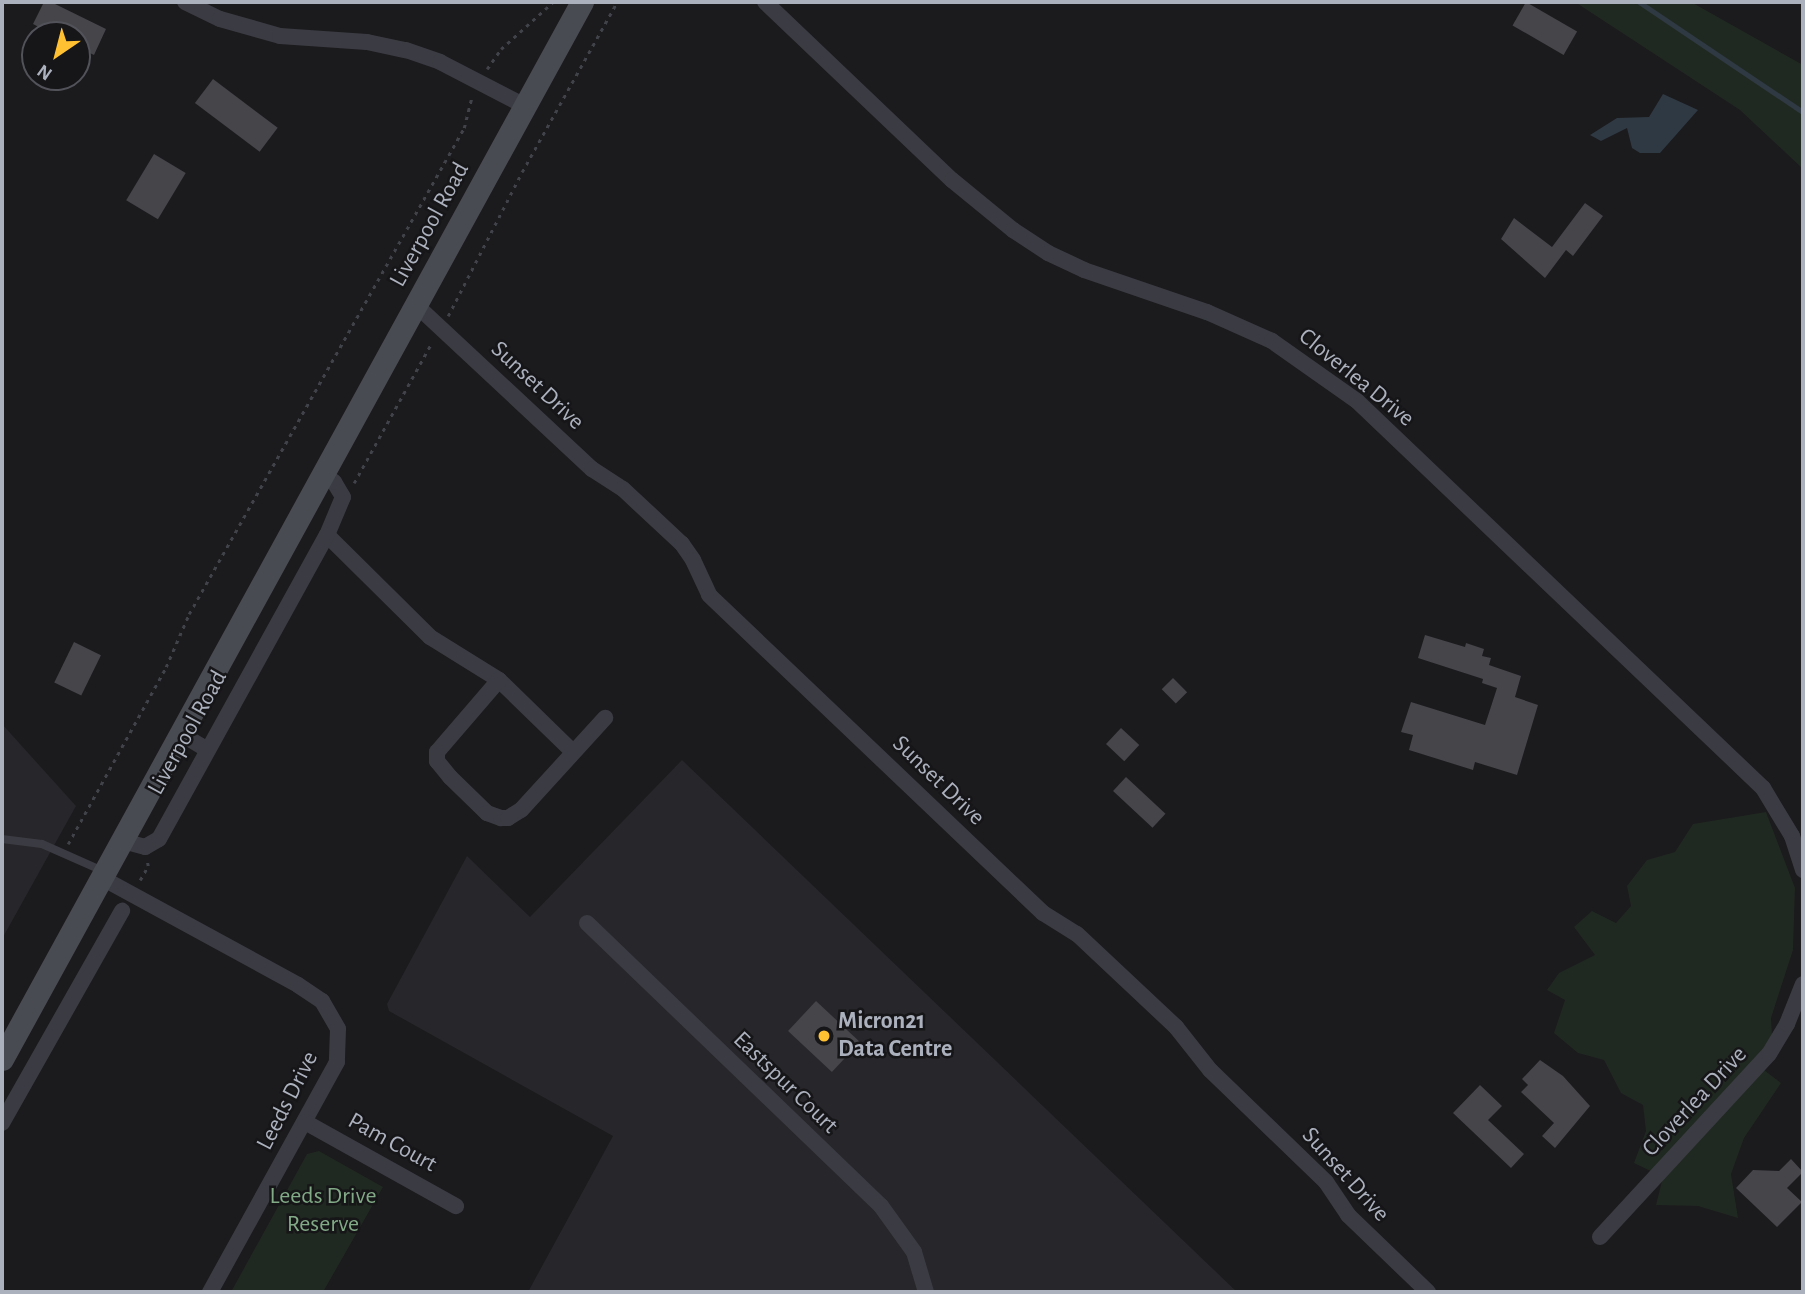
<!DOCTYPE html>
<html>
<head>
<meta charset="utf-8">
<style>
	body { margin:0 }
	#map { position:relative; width:1805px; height:1294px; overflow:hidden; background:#1b1a1d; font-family:"Alegreya Sans",sans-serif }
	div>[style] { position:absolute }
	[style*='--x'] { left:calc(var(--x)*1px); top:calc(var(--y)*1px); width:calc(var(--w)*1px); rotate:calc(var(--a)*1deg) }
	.built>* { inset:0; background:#27262a }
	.green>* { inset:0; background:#202921 }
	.water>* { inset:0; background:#2f3943 }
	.stream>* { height:5px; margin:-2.5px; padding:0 2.5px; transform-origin:2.5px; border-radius:2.5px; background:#2f3943 }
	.building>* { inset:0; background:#45454a; transform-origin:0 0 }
	.path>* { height:2.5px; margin-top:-1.25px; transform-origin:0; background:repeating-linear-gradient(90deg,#41434a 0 3.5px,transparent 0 8.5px) }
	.lane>* { height:8px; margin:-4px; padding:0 4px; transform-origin:4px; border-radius:4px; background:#3b3c43 }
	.street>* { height:16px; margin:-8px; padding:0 8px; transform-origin:8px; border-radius:8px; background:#3b3c43 }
	.secondary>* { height:23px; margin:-11.5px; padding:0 11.5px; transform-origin:11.5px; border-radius:11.5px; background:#494b53 }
	.dots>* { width:19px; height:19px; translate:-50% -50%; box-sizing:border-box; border:4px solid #161518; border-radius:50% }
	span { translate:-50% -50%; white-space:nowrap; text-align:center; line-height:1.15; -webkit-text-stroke:5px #161518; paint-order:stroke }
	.street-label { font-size:24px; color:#acb1be }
	.poi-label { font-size:24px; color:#acb1be; font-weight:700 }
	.left { translate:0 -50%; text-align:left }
	.park-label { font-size:24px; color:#82aa86 }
	.frame { position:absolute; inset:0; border:4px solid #acb1be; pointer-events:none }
	.north { position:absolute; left:21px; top:21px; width:70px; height:70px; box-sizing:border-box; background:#161518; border:2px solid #52535a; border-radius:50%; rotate:215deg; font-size:19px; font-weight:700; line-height:28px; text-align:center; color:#acb1be }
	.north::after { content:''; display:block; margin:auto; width:24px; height:32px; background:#ffc131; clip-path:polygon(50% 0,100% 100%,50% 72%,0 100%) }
</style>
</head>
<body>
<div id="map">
	<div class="built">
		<i style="clip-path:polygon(2px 724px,76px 806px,2px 939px)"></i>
		<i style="clip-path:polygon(682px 760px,1237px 1292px,528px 1292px,613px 1136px,389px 1011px,387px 1004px,467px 856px,530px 917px)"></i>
	</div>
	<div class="green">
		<i style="clip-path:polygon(1575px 2px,1691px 2px,1803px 65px,1803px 169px,1740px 110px)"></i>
		<i style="clip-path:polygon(1766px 812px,1795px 888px,1793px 950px,1771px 1018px,1772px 1035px,1755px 1063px,1781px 1083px,1744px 1138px,1731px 1174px,1738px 1218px,1698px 1206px,1656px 1205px,1663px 1177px,1634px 1163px,1646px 1131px,1643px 1105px,1621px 1093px,1604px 1060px,1578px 1053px,1554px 1033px,1565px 1000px,1547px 990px,1559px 973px,1595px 955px,1574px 927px,1592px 911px,1616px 923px,1631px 906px,1627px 886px,1647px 860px,1675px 852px,1693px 824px)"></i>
		<i style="clip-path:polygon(319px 1151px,383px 1187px,323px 1292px,231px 1292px,307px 1154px)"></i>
	</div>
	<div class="water">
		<i style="clip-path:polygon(1663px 94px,1698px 110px,1660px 153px,1640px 153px,1632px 148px,1627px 128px,1601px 141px,1590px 135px,1617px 118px,1649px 117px)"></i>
	</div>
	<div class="stream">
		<i style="--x:1639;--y:2;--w:197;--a:33.9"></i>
	</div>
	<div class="building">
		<i style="clip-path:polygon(44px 2px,51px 2px,106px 29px,94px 55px,77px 47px,77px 35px,54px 35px,33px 24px)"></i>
		<i style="left:1526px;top:2px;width:59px;height:27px;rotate:30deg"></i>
		<i style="left:213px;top:79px;width:81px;height:30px;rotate:37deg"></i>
		<i style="left:154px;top:154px;width:37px;height:54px;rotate:31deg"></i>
		<i style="clip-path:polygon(1585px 203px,1603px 216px,1573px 256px,1566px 250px,1545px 278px,1501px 239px,1514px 218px,1552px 247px)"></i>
		<i style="clip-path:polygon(1425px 635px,1465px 647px,1466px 643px,1484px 649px,1482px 656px,1491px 658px,1489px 665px,1521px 676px,1515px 697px,1538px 705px,1517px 775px,1475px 762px,1473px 770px,1409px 750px,1413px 735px,1401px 732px,1411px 702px,1485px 725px,1497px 688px,1482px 683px,1483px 679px,1418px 658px)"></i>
		<i style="left:74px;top:642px;width:30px;height:45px;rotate:26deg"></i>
		<i style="left:1173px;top:678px;width:20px;height:16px;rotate:45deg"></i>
		<i style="left:1121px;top:728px;width:25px;height:22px;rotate:43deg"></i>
		<i style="left:1126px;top:777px;width:54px;height:19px;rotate:43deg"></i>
		<i style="left:816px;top:1001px;width:60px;height:41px;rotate:43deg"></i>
		<i style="clip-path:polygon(1540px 1060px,1563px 1076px,1590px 1106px,1555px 1148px,1542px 1136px,1554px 1123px,1521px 1092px,1528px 1085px,1522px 1079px)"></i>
		<i style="clip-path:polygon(1480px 1085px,1502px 1106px,1488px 1120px,1524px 1154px,1511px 1168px,1453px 1113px)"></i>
		<i style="clip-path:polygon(1791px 1159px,1803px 1172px,1787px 1188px,1802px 1202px,1777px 1227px,1736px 1188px,1753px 1170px,1779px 1171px)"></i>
	</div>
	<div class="path">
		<i style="--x:487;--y:69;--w:24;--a:-55"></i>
		<i style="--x:501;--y:49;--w:70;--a:-42.1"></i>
		<i style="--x:448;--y:316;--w:162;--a:-62.8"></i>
		<i style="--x:522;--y:172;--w:195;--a:-60.8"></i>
		<i style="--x:354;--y:483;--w:161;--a:-61"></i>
		<i style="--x:68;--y:844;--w:202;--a:-61"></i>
		<i style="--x:166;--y:667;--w:58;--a:-66.5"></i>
		<i style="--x:189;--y:614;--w:558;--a:-60.5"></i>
		<i style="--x:464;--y:128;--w:33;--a:-76"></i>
		<i style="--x:140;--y:880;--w:16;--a:-60"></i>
		<i style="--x:148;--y:866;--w:5;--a:-101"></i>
	</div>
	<div class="lane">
		<i style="--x:2;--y:839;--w:40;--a:7.1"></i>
		<i style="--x:42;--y:844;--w:67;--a:23.9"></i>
	</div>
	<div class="street">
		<i style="--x:185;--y:2;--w:39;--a:26"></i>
		<i style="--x:220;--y:19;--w:62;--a:15.8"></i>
		<i style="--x:280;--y:36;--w:87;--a:3.9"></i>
		<i style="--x:367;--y:42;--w:40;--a:12"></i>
		<i style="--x:406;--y:50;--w:36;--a:19"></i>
		<i style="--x:440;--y:62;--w:96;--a:27.4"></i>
		<i style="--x:765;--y:2;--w:258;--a:43.6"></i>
		<i style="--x:952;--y:180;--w:79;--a:39.3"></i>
		<i style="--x:1013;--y:230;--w:42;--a:33.3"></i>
		<i style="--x:1048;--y:253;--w:40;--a:25"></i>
		<i style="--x:1084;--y:270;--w:130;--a:18.9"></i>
		<i style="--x:1207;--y:312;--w:71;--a:24"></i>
		<i style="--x:1272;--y:341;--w:104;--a:35.2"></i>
		<i style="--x:1357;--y:401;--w:561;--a:43.63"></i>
		<i style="--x:1763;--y:788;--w:56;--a:58.9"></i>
		<i style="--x:1792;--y:836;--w:36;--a:72"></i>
		<i style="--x:416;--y:305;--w:241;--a:43"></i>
		<i style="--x:592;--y:469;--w:37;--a:33"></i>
		<i style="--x:623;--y:489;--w:81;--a:43"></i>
		<i style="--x:682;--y:544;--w:19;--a:55"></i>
		<i style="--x:693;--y:560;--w:38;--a:65"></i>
		<i style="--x:709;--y:595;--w:461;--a:43.6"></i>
		<i style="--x:1043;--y:913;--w:40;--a:32"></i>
		<i style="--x:1077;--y:934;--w:136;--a:43.2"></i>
		<i style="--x:1176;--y:1027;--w:55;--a:51.7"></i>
		<i style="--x:1210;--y:1070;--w:161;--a:44"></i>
		<i style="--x:1326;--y:1182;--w:40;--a:56"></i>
		<i style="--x:1348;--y:1215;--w:111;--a:43.9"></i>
		<i style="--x:327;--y:535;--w:145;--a:44.7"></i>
		<i style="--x:430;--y:637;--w:81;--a:31.9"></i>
		<i style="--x:499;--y:680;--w:102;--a:44.2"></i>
		<i style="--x:499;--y:680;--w:95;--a:130.7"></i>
		<i style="--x:437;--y:752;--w:9;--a:90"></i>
		<i style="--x:437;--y:761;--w:21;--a:51"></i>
		<i style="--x:450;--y:777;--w:52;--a:44.2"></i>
		<i style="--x:487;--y:813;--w:15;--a:20"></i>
		<i style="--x:501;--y:818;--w:7;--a:0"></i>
		<i style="--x:508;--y:818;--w:15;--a:-32"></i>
		<i style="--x:521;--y:810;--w:125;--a:-47.6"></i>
		<i style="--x:181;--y:734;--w:31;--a:31"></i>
		<i style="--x:123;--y:841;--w:23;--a:15"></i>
		<i style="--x:145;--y:847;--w:16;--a:-30"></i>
		<i style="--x:159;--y:839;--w:347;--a:-61.1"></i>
		<i style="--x:327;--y:535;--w:41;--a:-67.2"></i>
		<i style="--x:343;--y:497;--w:17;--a:-121"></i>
		<i style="--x:334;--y:482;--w:15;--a:-143"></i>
		<i style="--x:102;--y:878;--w:223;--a:28.6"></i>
		<i style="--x:298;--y:985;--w:29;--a:34"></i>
		<i style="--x:322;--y:1001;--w:32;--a:60"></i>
		<i style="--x:338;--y:1029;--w:33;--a:92"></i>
		<i style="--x:337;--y:1062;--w:263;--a:118.9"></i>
		<i style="--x:587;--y:923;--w:408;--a:43.9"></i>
		<i style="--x:881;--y:1206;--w:57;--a:54.3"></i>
		<i style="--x:914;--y:1252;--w:42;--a:73.3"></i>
		<i style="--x:305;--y:1122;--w:173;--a:29.1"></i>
		<i style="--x:2;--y:1123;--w:244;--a:-60.5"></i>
		<i style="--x:1600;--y:1237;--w:249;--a:-47.3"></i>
		<i style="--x:1769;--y:1054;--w:35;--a:-59"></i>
		<i style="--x:1787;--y:1024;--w:43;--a:-68.2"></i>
	</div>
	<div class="secondary">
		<i style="--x:2;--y:1059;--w:1206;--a:-61.25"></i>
	</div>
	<div class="dots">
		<i style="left:824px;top:1036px;background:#ffc131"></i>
	</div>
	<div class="street-label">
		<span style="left:430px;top:225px;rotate:-61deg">Liverpool Road</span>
		<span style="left:1356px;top:378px;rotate:39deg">Cloverlea Drive</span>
		<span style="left:537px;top:386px;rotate:43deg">Sunset Drive</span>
		<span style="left:188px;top:733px;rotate:-61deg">Liverpool Road</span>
		<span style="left:938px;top:781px;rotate:44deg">Sunset Drive</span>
		<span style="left:785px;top:1083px;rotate:44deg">Eastspur Court</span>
		<span style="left:288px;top:1101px;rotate:-63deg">Leeds Drive</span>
		<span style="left:1695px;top:1102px;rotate:-47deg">Cloverlea Drive</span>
		<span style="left:392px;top:1143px;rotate:29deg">Pam Court</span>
		<span style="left:1345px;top:1175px;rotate:48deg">Sunset Drive</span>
	</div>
	<div class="poi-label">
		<span class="left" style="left:838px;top:1036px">Micron21<br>Data Centre</span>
	</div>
	<div class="park-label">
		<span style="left:323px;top:1211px">Leeds Drive<br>Reserve</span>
	</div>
	<div class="frame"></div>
	<div class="north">N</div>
</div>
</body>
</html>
